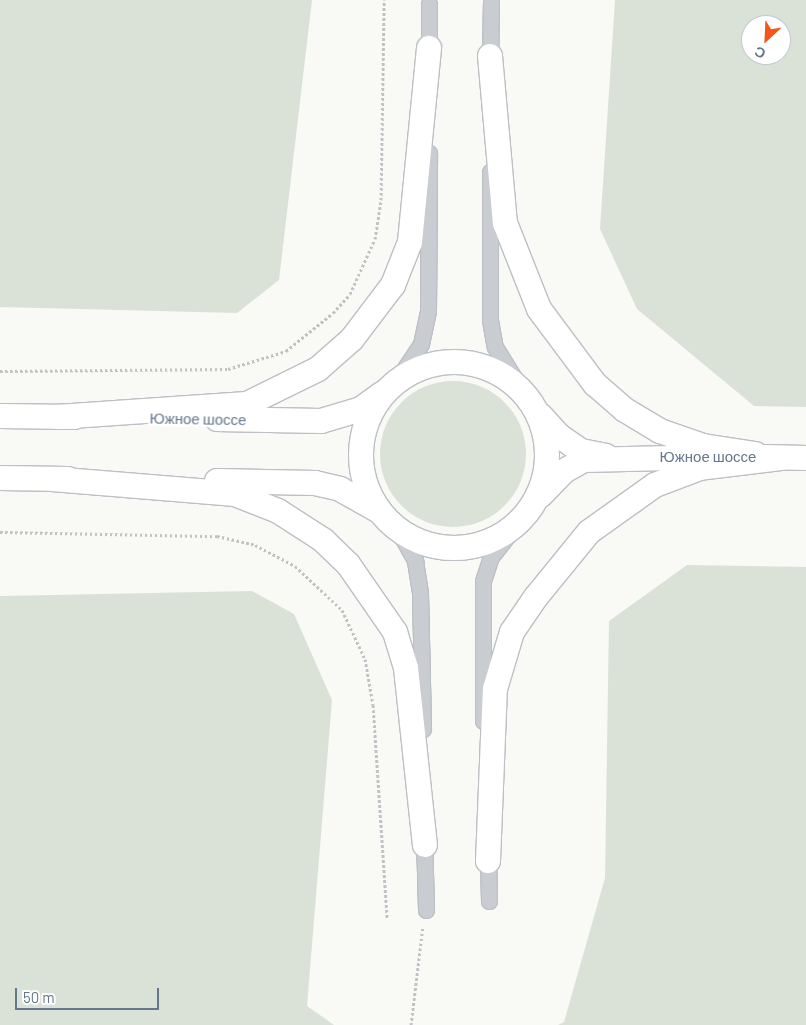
<!DOCTYPE html>
<html>
<head>
<meta charset="utf-8">
<style>
	body { margin:0 }
	#map { position:relative; width:806px; height:1025px; overflow:hidden; background:#f9f9f6; font-family:Barlow,sans-serif }
	div>[style] { position:absolute }
	[style*='--x'] { left:calc(var(--x)*1px); top:calc(var(--y)*1px); width:calc(var(--w)*1px); rotate:calc(var(--a)*1deg) }
	.green>* { inset:0; background:#dae2d7 }
	.round { border-radius:50% }
	.path>* { height:3px; margin-top:-1.5px; transform-origin:0; background:repeating-linear-gradient(90deg,#c0c3c5 0 2.5px,transparent 0 5px) }
	.roads { filter:drop-shadow(1px 0 #bcc0c4) drop-shadow(-1px 0 #bcc0c4) drop-shadow(0 1px #bcc0c4) drop-shadow(0 -1px #bcc0c4) }
	.street>* { height:15px; margin:-7.5px; padding:0 7.5px; transform-origin:7.5px; border-radius:7.5px; background:#c9cdd1 }
	.primary>* { height:24px; margin:-12px; padding:0 12px; transform-origin:12px; border-radius:12px; background:#fff }
	.primary>.ring { margin:-12px; padding:0; box-sizing:content-box; background:none; border:24px solid #fff; border-radius:50% }
	span { translate:-50% -50%; white-space:nowrap; text-align:center; line-height:1.15; -webkit-text-stroke:5px #fff; paint-order:stroke }
	.street-label { font-size:15px; color:#65788b }
	.north { position:absolute; left:741px; top:15px; width:50px; height:50px; box-sizing:border-box; background:#fff; border:1px solid #c1c9d1; border-radius:50%; rotate:205deg; font-size:14px; font-weight:700; line-height:20px; text-align:center; color:#65788b }
	.north::after { content:''; display:block; margin:auto; width:18px; height:22px; background:#f6551a; clip-path:polygon(50% 0,100% 100%,50% 72%,0 100%) }
	.scale { position:absolute; left:15px; top:988px; width:144px; height:22px; box-sizing:border-box; border:2px solid #65788b; border-top:0; padding-left:6px; font-size:15px; line-height:18px; white-space:nowrap; color:#65788b; -webkit-text-stroke:4px #fff; paint-order:stroke }
</style>
</head>
<body>
<div id="map">
	<div class="green">
		<i style="clip-path:polygon(0 0,312px 0,279px 280px,237px 313px,0 307px)"></i>
		<i style="clip-path:polygon(evenodd,615px 0,806px 0,806px 407px,754px 406px,637px 309px,600px 229px,615px 0,751px 25px,781px 25px,781px 55px,751px 55px,751px 25px)"></i>
		<i class="round" style="left:380px;top:381px;width:146px;height:146px"></i>
		<i style="clip-path:polygon(687px 565px,806px 567px,806px 1025px,558px 1025px,564px 1022px,605px 878px,609px 621px)"></i>
		<i style="clip-path:polygon(252px 591px,294px 614px,332px 700px,307px 1006px,334px 1025px,0 1025px,0 596px)"></i>
	</div>
	<div class="path">
		<i style="--x:0;--y:371;--w:228;--a:-0.5"></i>
		<i style="--x:228;--y:369;--w:61;--a:-17.2"></i>
		<i style="--x:286;--y:351;--w:60;--a:-39"></i>
		<i style="--x:333;--y:313;--w:25;--a:-48"></i>
		<i style="--x:350;--y:294;--w:60;--a:-65.6"></i>
		<i style="--x:375;--y:239;--w:39;--a:-81"></i>
		<i style="--x:381;--y:200;--w:200;--a:-89.1"></i>
		<i style="--x:0;--y:532;--w:217;--a:1.1"></i>
		<i style="--x:217;--y:536;--w:39;--a:13"></i>
		<i style="--x:255;--y:545;--w:45;--a:27.7"></i>
		<i style="--x:295;--y:566;--w:64;--a:43.1"></i>
		<i style="--x:342;--y:610;--w:54;--a:64.9"></i>
		<i style="--x:365;--y:659;--w:47;--a:80.1"></i>
		<i style="--x:373;--y:705;--w:213;--a:86.2"></i>
		<i style="--x:411;--y:1025;--w:100;--a:-83.1"></i>
	</div>
	<div class="roads">
		<div class="street">
			<i style="--x:429;--y:57;--w:53;--a:-90"></i>
			<i style="--x:490;--y:64;--w:61;--a:-89.1"></i>
			<i style="--x:490;--y:172;--w:148;--a:90"></i>
			<i style="--x:490;--y:320;--w:27;--a:80"></i>
			<i style="--x:495;--y:347;--w:55;--a:58.3"></i>
			<i style="--x:395;--y:383;--w:47;--a:-56.3"></i>
			<i style="--x:421;--y:344;--w:34;--a:-78"></i>
			<i style="--x:428;--y:311;--w:158;--a:-89.6"></i>
			<i style="--x:397;--y:528;--w:38;--a:61"></i>
			<i style="--x:415;--y:561;--w:33;--a:81"></i>
			<i style="--x:420;--y:594;--w:135;--a:88.7"></i>
			<i style="--x:483;--y:721;--w:140;--a:-90"></i>
			<i style="--x:483;--y:581;--w:25;--a:-72"></i>
			<i style="--x:491;--y:557;--w:39;--a:-52"></i>
			<i style="--x:424;--y:837;--w:73;--a:88.4"></i>
			<i style="--x:488;--y:853;--w:48;--a:88.8"></i>
		</div>
		<div class="primary">
			<i style="--x:490;--y:56;--w:168;--a:84.9"></i>
			<i style="--x:505;--y:223;--w:92;--a:68.4"></i>
			<i style="--x:539;--y:309;--w:94;--a:53.3"></i>
			<i style="--x:595;--y:384;--w:40;--a:41"></i>
			<i style="--x:625;--y:410;--w:41;--a:31"></i>
			<i style="--x:660;--y:431;--w:46;--a:19.2"></i>
			<i style="--x:703;--y:446;--w:53;--a:8.7"></i>
			<i class="ring" style="left:361px;top:362px;width:162px;height:162px"></i>
			<i style="--x:0;--y:416;--w:74;--a:0.8"></i>
			<i style="--x:541;--y:416;--w:25;--a:48"></i>
			<i style="--x:558;--y:435;--w:28;--a:35"></i>
			<i style="--x:581;--y:451;--w:25;--a:11"></i>
			<i style="--x:57;--y:417;--w:190;--a:-3.9"></i>
			<i style="--x:247;--y:404;--w:79;--a:-26.2"></i>
			<i style="--x:318;--y:369;--w:45;--a:-41.4"></i>
			<i style="--x:352;--y:339;--w:68;--a:-52.8"></i>
			<i style="--x:393;--y:285;--w:46;--a:-68.4"></i>
			<i style="--x:410;--y:242;--w:195;--a:-84.4"></i>
			<i style="--x:217;--y:419;--w:104;--a:1.1"></i>
			<i style="--x:321;--y:421;--w:42;--a:-16.7"></i>
			<i style="--x:361;--y:409;--w:26;--a:-36"></i>
			<i style="--x:765;--y:457;--w:41;--a:1.4"></i>
			<i style="--x:0;--y:478;--w:68;--a:0.8"></i>
			<i style="--x:52;--y:479;--w:184;--a:4.7"></i>
			<i style="--x:235;--y:494;--w:46;--a:21.6"></i>
			<i style="--x:278;--y:511;--w:54;--a:32.8"></i>
			<i style="--x:323;--y:540;--w:35;--a:44"></i>
			<i style="--x:348;--y:564;--w:83;--a:55.3"></i>
			<i style="--x:395;--y:632;--w:38;--a:73"></i>
			<i style="--x:406;--y:668;--w:178;--a:83.9"></i>
			<i style="--x:217;--y:481;--w:98;--a:1.2"></i>
			<i style="--x:315;--y:483;--w:26;--a:13"></i>
			<i style="--x:340;--y:489;--w:45;--a:29.4"></i>
			<i style="--x:541;--y:495;--w:33;--a:-46"></i>
			<i style="--x:564;--y:471;--w:23;--a:-29"></i>
			<i style="--x:584;--y:460;--w:130;--a:-1.3"></i>
			<i style="--x:488;--y:861;--w:172;--a:-87.7"></i>
			<i style="--x:495;--y:689;--w:59;--a:-73.4"></i>
			<i style="--x:512;--y:632;--w:42;--a:-55.6"></i>
			<i style="--x:536;--y:597;--w:84;--a:-50.8"></i>
			<i style="--x:589;--y:532;--w:81;--a:-35.5"></i>
			<i style="--x:655;--y:485;--w:48;--a:-20.7"></i>
			<i style="--x:700;--y:468;--w:82;--a:-7"></i>
		</div>
	</div>
	<div class="street-label">
		<span style="left:198px;top:419px;rotate:1deg">Южное шоссе</span>
		<span style="left:708px;top:457px">Южное шоссе</span>
	</div>
	<div class="north">С</div>
	<div class="scale">50 m</div>
</div>
</body>
</html>
